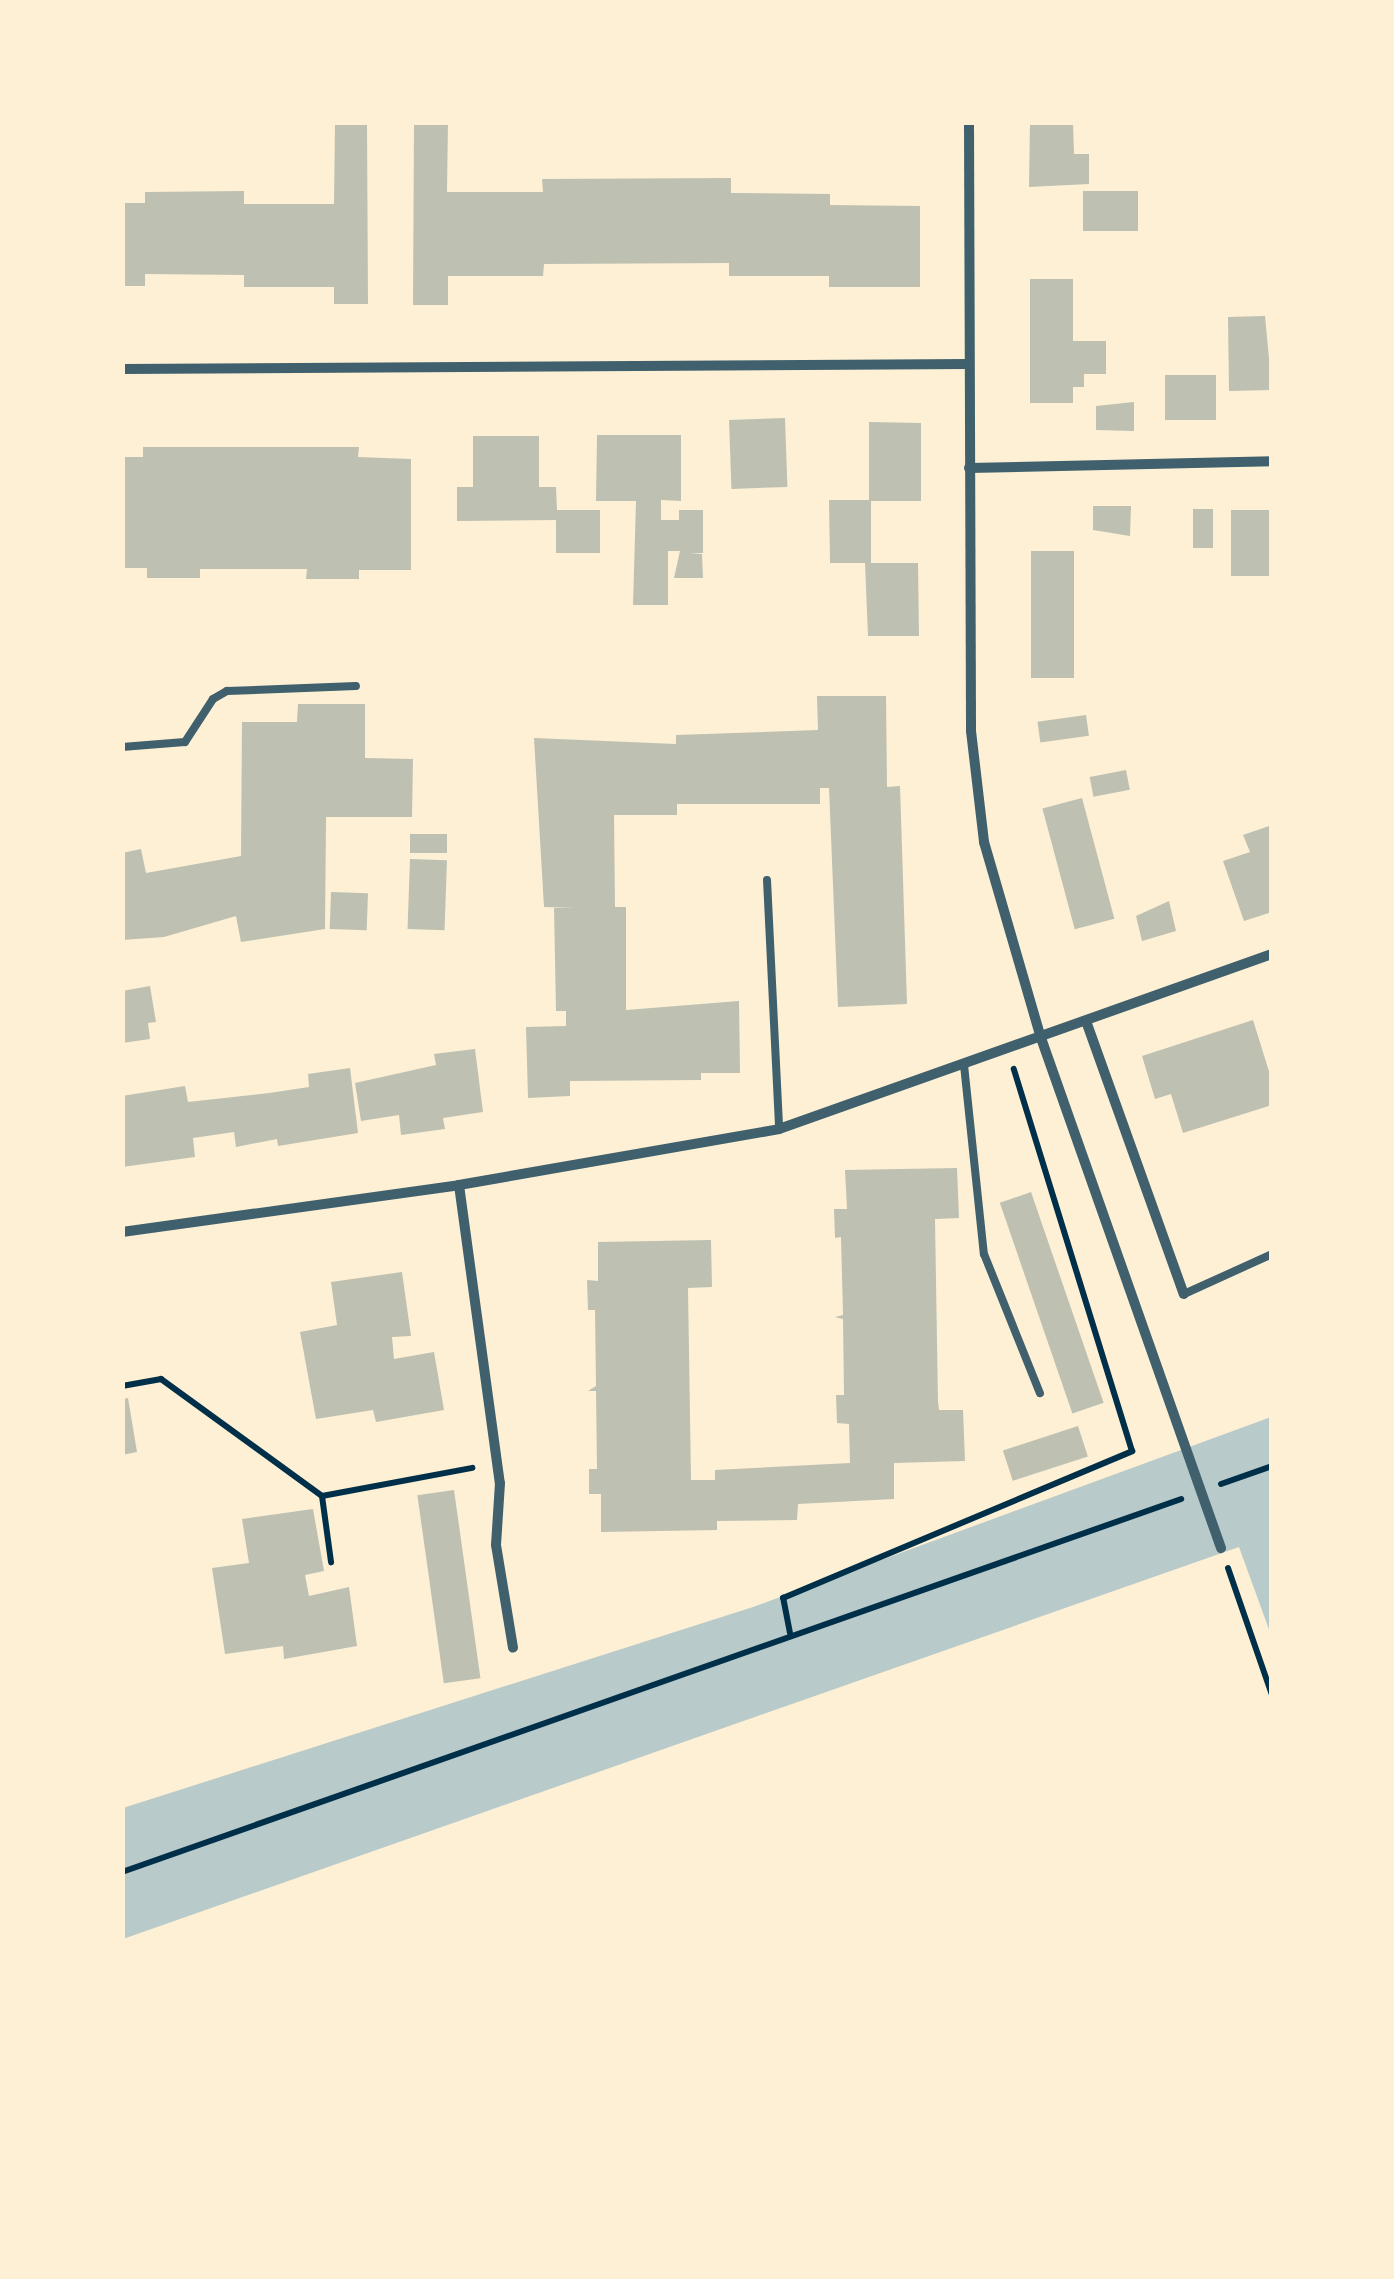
<!DOCTYPE html>
<html>
<head>
<meta charset="utf-8">
<style>
	body { margin:0 }
	#map { position:relative; width:1394px; height:2279px; overflow:hidden; background:#fdf0d5; font-family:Jost,sans-serif }
	div>[style] { position:absolute }
	[style*='--x'] { left:calc(var(--x)*1px); top:calc(var(--y)*1px); width:calc(var(--w)*1px); rotate:calc(var(--a)*1deg) }
	.green>* { inset:0; background:#b9caca }
	.building>* { inset:0; background:#bec0b2; transform-origin:0 0 }
	.path>* { height:6px; margin:-3px; padding:0 3px; transform-origin:3px; border-radius:3px; background:#003049 }
	.service>* { height:8px; margin:-4px; padding:0 4px; transform-origin:4px; border-radius:4px; background:#3f606c }
	.minor>* { height:10px; margin:-5px; padding:0 5px; transform-origin:5px; border-radius:5px; background:#3f606c }
	span { translate:-50% -50%; white-space:nowrap; text-align:center; line-height:1.15; -webkit-text-stroke:8px #fdf0d5; paint-order:stroke }
	.frame { position:absolute; inset:0; border:125px solid #fdf0d5; pointer-events:none }
</style>
</head>
<body>
<div id="map">
	<div class="green">
		<i style="clip-path:polygon(1271px 1417px,1271px 1635px,1239px 1547px,123px 1939px,123px 1808px,753px 1607px)"></i>
	</div>
	<div class="building">
		<i style="clip-path:polygon(335px 122px,367px 122px,368px 304px,334px 304px,334px 287px,244px 287px,244px 275px,145px 274px,145px 286px,122px 286px,122px 203px,145px 203px,145px 192px,244px 191px,244px 204px,334px 204px)"></i>
		<i style="clip-path:polygon(414px 122px,448px 122px,447px 192px,543px 192px,542px 179px,731px 178px,731px 193px,830px 194px,830px 205px,920px 206px,920px 287px,829px 287px,829px 276px,729px 276px,729px 263px,544px 264px,543px 276px,448px 276px,448px 305px,413px 305px)"></i>
		<i style="clip-path:polygon(1030px 122px,1073px 122px,1074px 154px,1089px 154px,1089px 184px,1029px 187px)"></i>
		<i style="left:1083px;top:191px;width:55px;height:40px"></i>
		<i style="clip-path:polygon(1030px 279px,1073px 279px,1073px 341px,1106px 341px,1106px 374px,1084px 374px,1084px 387px,1073px 387px,1073px 403px,1030px 403px)"></i>
		<i style="clip-path:polygon(1265px 316px,1272px 390px,1229px 391px,1228px 317px)"></i>
		<i style="left:1165px;top:375px;width:51px;height:45px"></i>
		<i style="clip-path:polygon(1134px 402px,1134px 431px,1096px 430px,1096px 406px)"></i>
		<i style="left:785px;top:418px;width:69px;height:56px;rotate:88deg"></i>
		<i style="clip-path:polygon(869px 422px,921px 423px,921px 501px,871px 501px,871px 563px,918px 563px,919px 636px,868px 636px,865px 563px,830px 563px,829px 500px,869px 500px)"></i>
		<i style="clip-path:polygon(597px 435px,681px 435px,681px 501px,661px 500px,661px 520px,679px 520px,679px 510px,703px 510px,703px 553px,689px 553px,702px 554px,703px 578px,674px 578px,680px 551px,668px 551px,668px 605px,633px 605px,636px 501px,596px 501px)"></i>
		<i style="clip-path:polygon(473px 436px,539px 436px,539px 487px,556px 487px,557px 510px,600px 510px,600px 553px,556px 553px,556px 520px,457px 521px,457px 487px,473px 487px)"></i>
		<i style="clip-path:polygon(143px 447px,359px 447px,358px 457px,411px 459px,411px 570px,359px 570px,359px 579px,306px 579px,307px 569px,200px 569px,200px 578px,147px 578px,147px 568px,122px 568px,122px 457px,143px 457px)"></i>
		<i style="clip-path:polygon(1093px 506px,1131px 506px,1130px 536px,1093px 530px)"></i>
		<i style="left:1193px;top:509px;width:20px;height:39px"></i>
		<i style="left:1231px;top:510px;width:41px;height:66px"></i>
		<i style="left:1074px;top:551px;width:127px;height:43px;rotate:90deg"></i>
		<i style="clip-path:polygon(817px 696px,886px 696px,887px 787px,900px 786px,907px 1004px,838px 1007px,829px 788px,820px 788px,820px 804px,677px 804px,677px 815px,614px 815px,615px 907px,626px 907px,626px 1010px,739px 1001px,740px 1073px,701px 1073px,701px 1080px,570px 1081px,570px 1096px,528px 1098px,526px 1027px,566px 1026px,566px 1011px,556px 1011px,554px 908px,575px 908px,544px 907px,534px 738px,676px 744px,676px 735px,818px 730px)"></i>
		<i style="clip-path:polygon(298px 704px,365px 704px,365px 758px,413px 759px,412px 817px,326px 817px,325px 929px,241px 942px,236px 916px,164px 937px,122px 940px,122px 853px,141px 849px,146px 873px,241px 856px,242px 722px,297px 722px)"></i>
		<i style="left:1086px;top:715px;width:21px;height:49px;rotate:82deg"></i>
		<i style="left:1126px;top:770px;width:20px;height:37px;rotate:79deg"></i>
		<i style="left:1082px;top:798px;width:125px;height:41px;rotate:75deg"></i>
		<i style="clip-path:polygon(1272px 825px,1272px 912px,1244px 921px,1223px 861px,1250px 852px,1243px 835px)"></i>
		<i style="left:410px;top:834px;width:37px;height:19px"></i>
		<i style="left:410px;top:859px;width:37px;height:70px;rotate:2deg"></i>
		<i style="left:331px;top:892px;width:37px;height:37px;rotate:2deg"></i>
		<i style="clip-path:polygon(1169px 901px,1176px 931px,1142px 941px,1136px 916px)"></i>
		<i style="clip-path:polygon(150px 986px,156px 1022px,148px 1023px,150px 1039px,122px 1043px,122px 991px)"></i>
		<i style="clip-path:polygon(1253px 1020px,1272px 1081px,1272px 1105px,1183px 1133px,1171px 1094px,1155px 1099px,1142px 1056px)"></i>
		<i style="clip-path:polygon(475px 1049px,483px 1112px,443px 1118px,445px 1129px,401px 1135px,399px 1115px,361px 1121px,355px 1083px,436px 1065px,434px 1054px)"></i>
		<i style="clip-path:polygon(350px 1068px,358px 1133px,278px 1146px,277px 1139px,236px 1147px,234px 1132px,193px 1138px,195px 1157px,122px 1167px,122px 1096px,185px 1086px,188px 1102px,269px 1093px,309px 1087px,308px 1074px)"></i>
		<i style="clip-path:polygon(957px 1168px,959px 1218px,935px 1219px,938px 1402px,939px 1410px,963px 1410px,965px 1461px,894px 1463px,894px 1499px,798px 1504px,797px 1520px,717px 1521px,717px 1530px,601px 1532px,601px 1494px,589px 1494px,589px 1469px,597px 1469px,596px 1391px,588px 1391px,596px 1386px,595px 1310px,588px 1310px,587px 1280px,598px 1281px,598px 1242px,711px 1240px,712px 1287px,688px 1288px,691px 1480px,715px 1480px,715px 1470px,850px 1463px,849px 1424px,837px 1423px,836px 1395px,844px 1395px,843px 1319px,835px 1317px,843px 1315px,841px 1237px,835px 1238px,834px 1209px,847px 1209px,845px 1170px)"></i>
		<i style="left:1031px;top:1192px;width:223px;height:33px;rotate:71deg"></i>
		<i style="clip-path:polygon(402px 1272px,411px 1336px,392px 1337px,394px 1359px,434px 1352px,444px 1410px,376px 1422px,373px 1410px,316px 1419px,300px 1332px,337px 1325px,331px 1282px)"></i>
		<i style="clip-path:polygon(128px 1398px,137px 1452px,122px 1455px,122px 1399px)"></i>
		<i style="left:1078px;top:1426px;width:32px;height:79px;rotate:72deg"></i>
		<i style="left:454px;top:1490px;width:190px;height:37px;rotate:82deg"></i>
		<i style="clip-path:polygon(313px 1509px,324px 1571px,305px 1575px,309px 1596px,349px 1587px,357px 1646px,284px 1659px,283px 1646px,225px 1654px,212px 1568px,249px 1563px,242px 1519px)"></i>
	</div>
	<div class="path">
		<i style="--x:122;--y:1386;--w:40;--a:-10"></i>
		<i style="--x:161;--y:1379;--w:199;--a:36"></i>
		<i style="--x:322;--y:1496;--w:153;--a:-10.6"></i>
		<i style="--x:1221;--y:1484;--w:54;--a:-19.4"></i>
		<i style="--x:322;--y:1496;--w:67;--a:82.2"></i>
		<i style="--x:1228;--y:1568;--w:134;--a:70.9"></i>
		<i style="--x:790;--y:1633;--w:36;--a:-101"></i>
		<i style="--x:783;--y:1598;--w:379;--a:-22.8"></i>
		<i style="--x:1132;--y:1451;--w:400;--a:-107.2"></i>
		<i style="--x:122;--y:1872;--w:1123;--a:-19.4"></i>
	</div>
	<div class="service">
		<i style="--x:122;--y:747;--w:63;--a:-4.5"></i>
		<i style="--x:185;--y:742;--w:51;--a:-56.9"></i>
		<i style="--x:213;--y:699;--w:16;--a:-30"></i>
		<i style="--x:227;--y:691;--w:129;--a:-2.2"></i>
		<i style="--x:767;--y:880;--w:249;--a:87.2"></i>
		<i style="--x:964;--y:1065;--w:190;--a:84"></i>
		<i style="--x:984;--y:1254;--w:150;--a:68.1"></i>
		<i style="--x:1184;--y:1294;--w:97;--a:-24.4"></i>
	</div>
	<div class="minor">
		<i style="--x:969;--y:122;--w:609;--a:89.81"></i>
		<i style="--x:971;--y:731;--w:112;--a:83.3"></i>
		<i style="--x:984;--y:842;--w:204;--a:73.8"></i>
		<i style="--x:1041;--y:1038;--w:541;--a:70.56"></i>
		<i style="--x:122;--y:369;--w:847;--a:-0.34"></i>
		<i style="--x:969;--y:468;--w:303;--a:-1.3"></i>
		<i style="--x:1086;--y:1021;--w:290;--a:70.3"></i>
		<i style="--x:459;--y:1185;--w:301;--a:82.2"></i>
		<i style="--x:500;--y:1483;--w:62;--a:93.7"></i>
		<i style="--x:496;--y:1545;--w:104;--a:80.6"></i>
		<i style="--x:122;--y:1232;--w:340;--a:-7.9"></i>
		<i style="--x:459;--y:1185;--w:325;--a:-9.9"></i>
		<i style="--x:779;--y:1129;--w:523;--a:-19.54"></i>
	</div>
	<div class="frame"></div>
</div>
</body>
</html>
